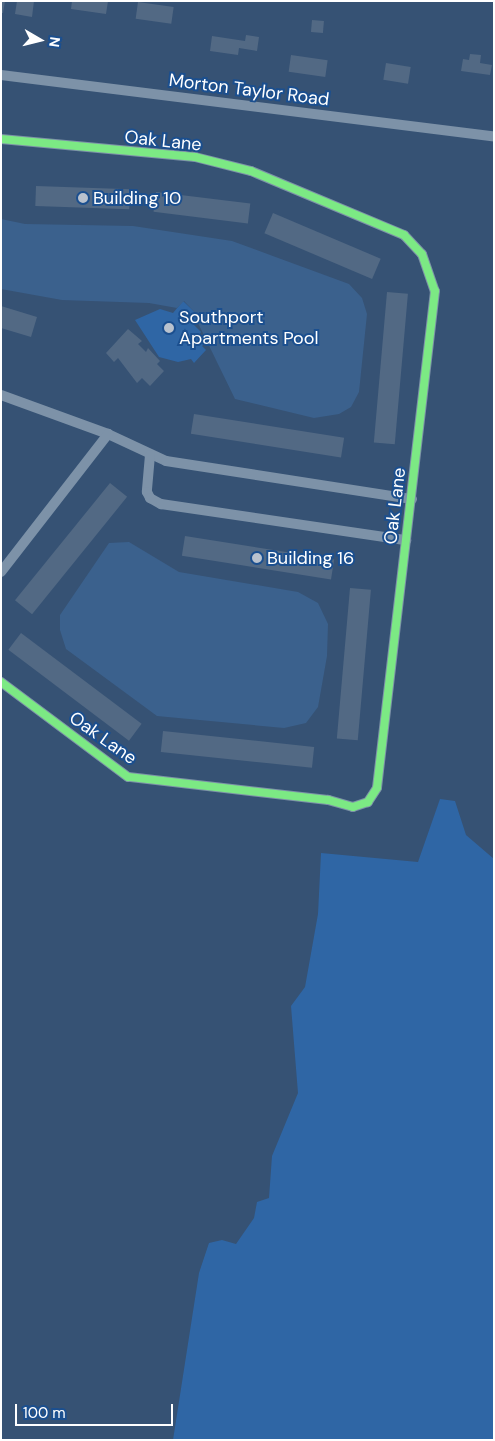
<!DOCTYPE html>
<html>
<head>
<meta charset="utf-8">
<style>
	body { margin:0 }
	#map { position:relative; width:495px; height:1441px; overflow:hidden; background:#365274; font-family:"DM Sans",sans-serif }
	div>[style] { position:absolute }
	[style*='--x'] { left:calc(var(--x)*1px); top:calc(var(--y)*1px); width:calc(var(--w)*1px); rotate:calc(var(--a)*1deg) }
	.green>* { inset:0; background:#2f66a5 }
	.water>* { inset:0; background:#3b618d }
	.building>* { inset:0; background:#526984; transform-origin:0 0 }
	.minor>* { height:10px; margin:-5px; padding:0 5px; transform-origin:5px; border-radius:5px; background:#7d92a8 }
	.cycleway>* { height:8px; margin:-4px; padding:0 4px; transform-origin:4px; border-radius:4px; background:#7ce984 }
	.dots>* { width:14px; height:14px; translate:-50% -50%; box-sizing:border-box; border:2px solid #1b4f8f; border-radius:50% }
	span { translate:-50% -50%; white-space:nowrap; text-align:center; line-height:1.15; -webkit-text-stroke:4px #1b4f8f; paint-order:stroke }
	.street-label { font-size:18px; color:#fff }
	.poi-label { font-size:18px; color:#fff }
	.left { translate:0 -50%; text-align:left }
	.frame { position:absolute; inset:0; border:2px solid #fff; pointer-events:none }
	.north { position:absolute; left:15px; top:15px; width:50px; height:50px; -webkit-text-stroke:4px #1b4f8f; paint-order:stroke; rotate:98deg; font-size:14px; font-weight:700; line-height:20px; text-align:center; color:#fff }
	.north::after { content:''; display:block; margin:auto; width:18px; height:22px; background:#fff; clip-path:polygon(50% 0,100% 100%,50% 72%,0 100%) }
	.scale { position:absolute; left:15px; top:1404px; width:158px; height:22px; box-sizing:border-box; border:2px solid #fff; border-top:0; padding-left:6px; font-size:15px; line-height:18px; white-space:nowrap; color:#fff; -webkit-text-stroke:4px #1b4f8f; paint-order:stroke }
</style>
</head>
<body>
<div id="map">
	<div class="green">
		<i style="clip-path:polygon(183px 301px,200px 317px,193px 324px,201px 332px,198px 336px,205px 343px,202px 346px,206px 350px,194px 363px,191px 359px,178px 362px,159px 357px,135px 320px,160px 309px,173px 313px)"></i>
		<i style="clip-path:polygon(440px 799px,455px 801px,466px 835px,494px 859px,494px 1440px,173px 1440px,199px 1273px,209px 1243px,222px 1240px,236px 1244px,254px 1218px,257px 1202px,269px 1198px,272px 1156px,298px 1093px,291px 1006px,305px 987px,318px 914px,321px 853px,418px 862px)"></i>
	</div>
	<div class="water">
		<i style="clip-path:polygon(1px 219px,25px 224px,133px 226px,232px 241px,349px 284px,362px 298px,367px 314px,359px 392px,351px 407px,339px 414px,314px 418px,235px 399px,197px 321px,199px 317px,184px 301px,177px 308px,149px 303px,62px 300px,1px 289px)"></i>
		<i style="clip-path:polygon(129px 542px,179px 572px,298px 592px,318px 603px,328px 624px,327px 656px,318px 707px,306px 723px,284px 728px,157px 716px,66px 649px,60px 630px,60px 615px,109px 543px)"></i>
	</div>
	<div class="building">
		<i style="clip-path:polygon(1px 1px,5px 1px,3px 13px,1px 13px)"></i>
		<i style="clip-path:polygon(17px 1px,34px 1px,32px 17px,15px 14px)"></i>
		<i style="clip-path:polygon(72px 1px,108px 1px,106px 14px,71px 9px)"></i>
		<i style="left:138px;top:2px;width:36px;height:17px;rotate:8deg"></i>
		<i style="left:312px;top:20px;width:12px;height:12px;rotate:5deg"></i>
		<i style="clip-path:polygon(246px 35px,259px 37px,257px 51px,239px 48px,238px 55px,210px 51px,212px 36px,245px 41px)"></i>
		<i style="clip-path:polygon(470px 54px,481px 55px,480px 63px,492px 65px,490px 75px,461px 71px,463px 59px,469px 60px)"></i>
		<i style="left:291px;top:55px;width:37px;height:17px;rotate:8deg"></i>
		<i style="left:386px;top:63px;width:25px;height:17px;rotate:9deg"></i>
		<i style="left:36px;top:186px;width:94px;height:20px;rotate:2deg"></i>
		<i style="left:156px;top:192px;width:95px;height:20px;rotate:7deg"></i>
		<i style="left:273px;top:213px;width:117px;height:22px;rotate:23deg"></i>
		<i style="left:387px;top:292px;width:21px;height:151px;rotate:5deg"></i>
		<i style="clip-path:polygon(1px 306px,37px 317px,31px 337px,1px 328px)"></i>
		<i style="clip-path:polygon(128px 329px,142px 341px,138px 344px,146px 352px,148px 348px,160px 361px,157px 364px,164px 371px,150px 386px,142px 378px,137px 383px,118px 358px,114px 362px,106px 353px)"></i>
		<i style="left:194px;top:414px;width:152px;height:20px;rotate:9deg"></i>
		<i style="left:110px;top:483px;width:22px;height:151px;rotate:39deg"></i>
		<i style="left:185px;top:536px;width:151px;height:20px;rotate:9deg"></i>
		<i style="left:350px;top:588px;width:21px;height:151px;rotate:5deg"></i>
		<i style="left:21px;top:633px;width:151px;height:21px;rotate:37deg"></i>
		<i style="left:163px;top:731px;width:152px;height:21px;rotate:6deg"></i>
	</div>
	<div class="minor">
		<i style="--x:1;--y:75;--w:497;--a:7.1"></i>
		<i style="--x:1;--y:139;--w:195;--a:5.3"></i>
		<i style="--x:195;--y:157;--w:58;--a:14"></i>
		<i style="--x:251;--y:171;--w:166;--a:22.7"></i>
		<i style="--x:404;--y:235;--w:26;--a:47"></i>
		<i style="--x:422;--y:254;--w:39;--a:71"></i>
		<i style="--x:435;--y:291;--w:500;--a:96.66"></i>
		<i style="--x:377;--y:788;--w:17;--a:123"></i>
		<i style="--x:368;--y:802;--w:16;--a:162"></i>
		<i style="--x:353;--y:807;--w:26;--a:-164"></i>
		<i style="--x:328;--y:800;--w:201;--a:-173.4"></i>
		<i style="--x:128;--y:777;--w:159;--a:-143.2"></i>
		<i style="--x:1;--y:395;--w:114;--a:20"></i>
		<i style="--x:108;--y:434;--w:64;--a:25"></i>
		<i style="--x:166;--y:461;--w:249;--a:8.8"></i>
		<i style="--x:150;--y:455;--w:37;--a:95"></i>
		<i style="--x:147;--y:492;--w:7;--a:63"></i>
		<i style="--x:150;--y:498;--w:13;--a:29"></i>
		<i style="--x:161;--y:504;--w:248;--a:8.4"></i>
		<i style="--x:1;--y:572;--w:175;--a:-52.2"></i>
	</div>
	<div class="cycleway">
		<i style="--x:1;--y:139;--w:195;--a:5.3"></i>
		<i style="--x:195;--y:157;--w:58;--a:14"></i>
		<i style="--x:251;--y:171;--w:166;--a:22.7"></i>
		<i style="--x:404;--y:235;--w:26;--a:47"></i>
		<i style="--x:422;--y:254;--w:39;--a:71"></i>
		<i style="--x:435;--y:291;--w:500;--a:96.66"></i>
		<i style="--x:377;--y:788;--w:17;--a:123"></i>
		<i style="--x:368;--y:802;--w:16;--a:162"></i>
		<i style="--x:353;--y:807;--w:26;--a:-164"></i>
		<i style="--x:328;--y:800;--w:201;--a:-173.4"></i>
		<i style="--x:128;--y:777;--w:159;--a:-143.2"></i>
	</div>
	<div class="dots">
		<i style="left:83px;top:198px;background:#b9c2ce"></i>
		<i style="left:169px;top:328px;background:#b9c2ce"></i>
		<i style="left:257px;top:558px;background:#b9c2ce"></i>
	</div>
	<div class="street-label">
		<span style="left:249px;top:90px;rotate:7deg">Morton Taylor Road</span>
		<span style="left:163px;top:141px;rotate:6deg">Oak Lane</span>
		<span style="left:395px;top:506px;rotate:-83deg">Oak Lane</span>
		<span style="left:103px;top:738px;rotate:35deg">Oak Lane</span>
	</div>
	<div class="poi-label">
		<span class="left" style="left:93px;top:198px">Building 10</span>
		<span class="left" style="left:179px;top:328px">Southport<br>Apartments Pool</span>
		<span class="left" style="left:267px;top:558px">Building 16</span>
	</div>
	<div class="frame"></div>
	<div class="north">N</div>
	<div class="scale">100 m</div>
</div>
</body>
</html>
